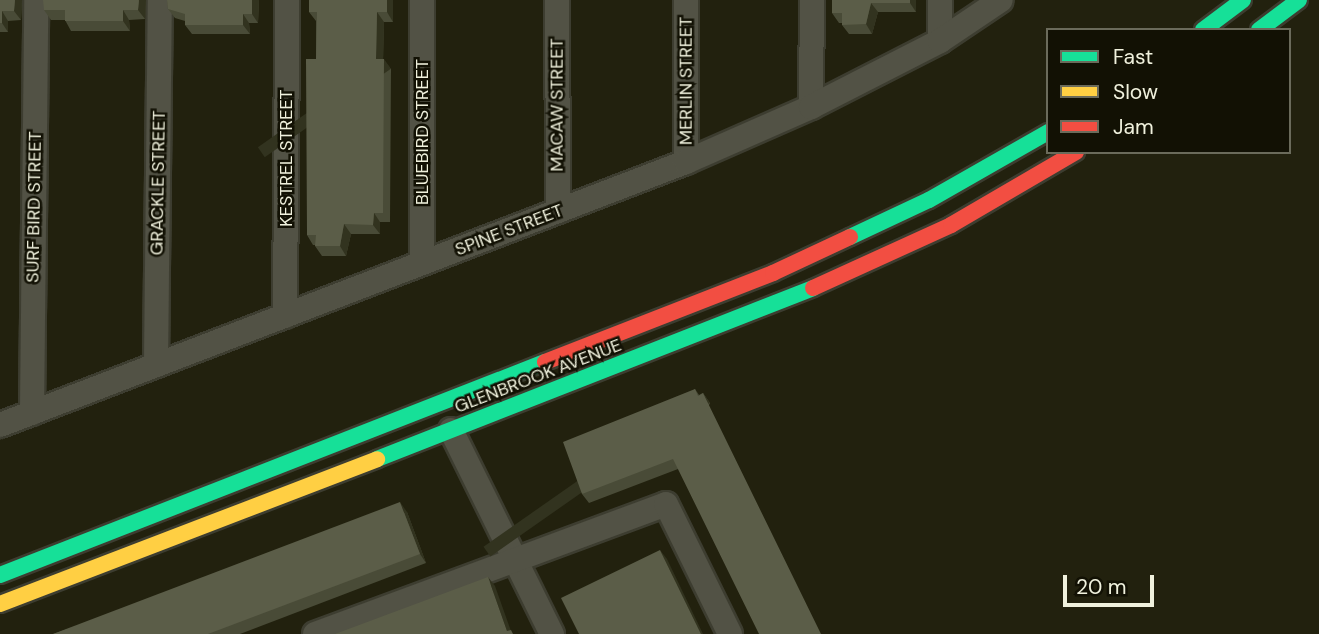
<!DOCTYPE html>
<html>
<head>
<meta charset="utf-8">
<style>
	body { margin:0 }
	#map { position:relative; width:1319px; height:634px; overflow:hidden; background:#22210e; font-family:"DM Sans",sans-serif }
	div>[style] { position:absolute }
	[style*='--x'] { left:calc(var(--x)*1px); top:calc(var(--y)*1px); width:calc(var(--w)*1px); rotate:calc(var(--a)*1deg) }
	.roads { filter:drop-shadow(2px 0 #3d3d30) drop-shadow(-2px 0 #3d3d30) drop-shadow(0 2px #3d3d30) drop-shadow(0 -2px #3d3d30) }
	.street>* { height:24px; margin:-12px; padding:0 12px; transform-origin:12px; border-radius:12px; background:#525245 }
	.fast>* { height:16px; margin:-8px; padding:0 8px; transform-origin:8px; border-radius:8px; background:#16e098 }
	.slow>* { height:16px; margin:-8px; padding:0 8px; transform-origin:8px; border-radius:8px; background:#ffcf43 }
	.jam>* { height:16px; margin:-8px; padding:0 8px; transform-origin:8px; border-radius:8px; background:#f24e42 }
	.wall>* { inset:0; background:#494b37 }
	.shaded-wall>* { inset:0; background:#32331f; transform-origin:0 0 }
	.building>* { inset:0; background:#5b5d48 }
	span { translate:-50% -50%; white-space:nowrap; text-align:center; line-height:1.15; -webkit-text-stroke:5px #121104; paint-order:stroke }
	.street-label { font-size:18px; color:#f0f1dd }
	.legend { position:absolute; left:1046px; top:28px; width:245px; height:126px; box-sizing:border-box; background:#121104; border:2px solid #6b6b5b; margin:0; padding:9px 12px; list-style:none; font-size:21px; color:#f0f1dd }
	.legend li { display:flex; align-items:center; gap:14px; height:35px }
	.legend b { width:35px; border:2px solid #6b6b5b }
	.scale { position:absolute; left:1063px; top:575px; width:91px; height:32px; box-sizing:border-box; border:4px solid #f0f1dd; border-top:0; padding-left:9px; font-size:21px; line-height:24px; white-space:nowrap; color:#f0f1dd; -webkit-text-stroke:5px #121104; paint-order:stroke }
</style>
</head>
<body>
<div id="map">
	<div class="roads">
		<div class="street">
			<i style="--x:422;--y:0;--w:263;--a:90"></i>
			<i style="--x:557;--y:0;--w:211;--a:89.7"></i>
			<i style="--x:940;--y:41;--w:41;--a:-90"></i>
			<i style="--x:811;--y:107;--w:107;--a:-89.5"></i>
			<i style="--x:686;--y:162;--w:162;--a:-90"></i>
			<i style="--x:285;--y:316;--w:316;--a:-89.6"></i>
			<i style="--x:156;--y:365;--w:365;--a:-89.4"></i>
			<i style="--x:32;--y:413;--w:413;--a:-89.4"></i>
			<i style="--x:0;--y:425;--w:735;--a:-20.98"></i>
			<i style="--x:686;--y:162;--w:137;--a:-23.7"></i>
			<i style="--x:811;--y:107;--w:145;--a:-27.1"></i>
			<i style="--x:940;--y:41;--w:73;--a:-33.9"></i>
			<i style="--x:451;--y:430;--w:228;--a:63.7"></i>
			<i style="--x:315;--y:634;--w:374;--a:-20.3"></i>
			<i style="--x:666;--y:504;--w:145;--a:63.8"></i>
		</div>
		<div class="fast">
			<i style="--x:1203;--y:30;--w:50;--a:-36.9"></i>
			<i style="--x:1259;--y:30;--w:50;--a:-36.9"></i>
			<i style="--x:850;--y:237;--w:87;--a:-25.1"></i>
			<i style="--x:929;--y:200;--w:137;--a:-29.7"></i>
			<i style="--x:377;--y:459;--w:468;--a:-21.4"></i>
			<i style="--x:0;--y:575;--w:585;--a:-21.35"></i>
		</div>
		<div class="slow">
			<i style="--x:0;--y:604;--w:404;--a:-21"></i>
		</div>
		<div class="jam">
			<i style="--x:813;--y:288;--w:152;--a:-24.5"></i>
			<i style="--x:951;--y:225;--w:145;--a:-30.3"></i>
			<i style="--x:545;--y:362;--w:245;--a:-21.3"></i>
			<i style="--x:773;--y:273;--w:85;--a:-25.1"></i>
		</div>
	</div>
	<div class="wall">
		<i style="clip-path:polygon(0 0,22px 0,21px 20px,8px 21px,8px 32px,0 32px)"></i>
		<i style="clip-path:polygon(146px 0,145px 19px,129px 20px,130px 31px,71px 31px,65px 20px,51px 20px,44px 10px)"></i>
		<i style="clip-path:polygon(167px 0,259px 0,258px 23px,249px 23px,250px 34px,192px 34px,185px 25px,185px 21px,175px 18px,168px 9px)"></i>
		<i style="clip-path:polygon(309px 0,393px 0,393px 22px,384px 22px,383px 59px,391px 69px,390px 222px,380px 222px,380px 234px,351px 234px,346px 256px,322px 256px,315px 246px,315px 245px,313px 245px,307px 235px,316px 59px,316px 21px,309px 12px)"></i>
		<i style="clip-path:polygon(832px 0,916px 0,916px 12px,878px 12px,872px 34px,849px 34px,842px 25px,842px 23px,839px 23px,832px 13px)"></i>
		<i style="clip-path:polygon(695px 389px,699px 395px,703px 393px,710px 403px,678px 469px,589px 503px,582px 494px)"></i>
		<i style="clip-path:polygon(407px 512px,426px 563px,240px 634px,53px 634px)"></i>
	</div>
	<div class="shaded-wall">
		<i style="clip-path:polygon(15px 0,22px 0,21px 20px,14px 11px)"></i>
		<i style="clip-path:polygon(139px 0,146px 0,145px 19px,138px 10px)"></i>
		<i style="clip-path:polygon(252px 0,259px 0,258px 23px,252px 14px)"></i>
		<i style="clip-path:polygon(387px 0,393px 0,393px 22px,387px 12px)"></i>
		<i style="clip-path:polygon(910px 0,916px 0,916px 12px,910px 3px)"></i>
		<i style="clip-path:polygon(871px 3px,878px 12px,872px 34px,866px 24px)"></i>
		<i style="clip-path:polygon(123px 10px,129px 20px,130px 31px,123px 21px)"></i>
		<i style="clip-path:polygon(2px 11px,8px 21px,8px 32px,2px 23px)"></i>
		<i style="clip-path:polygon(377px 12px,384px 22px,383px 68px,376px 59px)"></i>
		<i style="clip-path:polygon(243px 14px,249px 23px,250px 34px,243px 25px)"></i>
		<i style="left:384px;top:59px;width:12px;height:154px;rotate:55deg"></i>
		<i style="clip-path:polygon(374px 213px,380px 222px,380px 234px,373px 225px)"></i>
		<i style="clip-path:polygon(344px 224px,351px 234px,346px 256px,340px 246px)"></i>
		<i style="left:703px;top:393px;width:12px;height:268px;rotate:55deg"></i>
		<i style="clip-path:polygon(400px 502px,407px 512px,426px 563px,420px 554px)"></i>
		<i style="clip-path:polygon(660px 550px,667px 559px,703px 634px,701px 634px)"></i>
		<i style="clip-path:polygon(488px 577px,495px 586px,512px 634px,507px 631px)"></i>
	</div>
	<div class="building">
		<i style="clip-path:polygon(0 0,15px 0,14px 11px,2px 11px,2px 23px,0 23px)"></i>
		<i style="clip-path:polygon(43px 0,139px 0,138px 10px,123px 10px,123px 21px,65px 21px,65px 10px,44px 10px)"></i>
		<i style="clip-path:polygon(167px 0,252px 0,252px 14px,243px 14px,243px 25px,185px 25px,185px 14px,168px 9px)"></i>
		<i style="clip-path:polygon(309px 0,387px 0,387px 12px,377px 12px,376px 59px,384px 59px,383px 213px,374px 213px,373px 225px,344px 224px,340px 246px,315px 246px,316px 235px,307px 235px,306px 59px,316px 59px,317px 12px,309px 12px)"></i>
		<i style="clip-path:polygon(832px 0,910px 0,910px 3px,871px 3px,866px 24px,842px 25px,842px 13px,832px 13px)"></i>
		<i style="clip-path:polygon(695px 389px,698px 396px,703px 393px,821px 634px,759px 634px,673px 459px,582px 494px,563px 442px)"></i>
		<i style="clip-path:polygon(400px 502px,420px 554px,208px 634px,53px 634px)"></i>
		<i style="clip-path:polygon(660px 550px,701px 634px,579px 634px,561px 598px)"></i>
		<i style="clip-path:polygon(488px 577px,507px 631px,511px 630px,513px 634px,335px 634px)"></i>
	</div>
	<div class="street-label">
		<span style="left:686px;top:81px;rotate:-90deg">MERLIN STREET</span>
		<span style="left:557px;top:105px;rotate:-90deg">MACAW STREET</span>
		<span style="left:422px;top:132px;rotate:-90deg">BLUEBIRD STREET</span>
		<span style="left:286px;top:158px;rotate:-90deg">KESTREL STREET</span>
		<span style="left:158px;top:183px;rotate:-89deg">GRACKLE STREET</span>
		<span style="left:34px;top:207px;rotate:-89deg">SURF BIRD STREET</span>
		<span style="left:509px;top:230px;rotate:-21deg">SPINE STREET</span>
		<span style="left:538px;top:376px;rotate:-21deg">GLENBROOK AVENUE</span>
	</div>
	<ul class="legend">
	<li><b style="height:9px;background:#16e098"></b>Fast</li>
	<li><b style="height:9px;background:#ffcf43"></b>Slow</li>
	<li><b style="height:9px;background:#f24e42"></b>Jam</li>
	</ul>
	<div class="scale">20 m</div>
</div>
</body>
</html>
